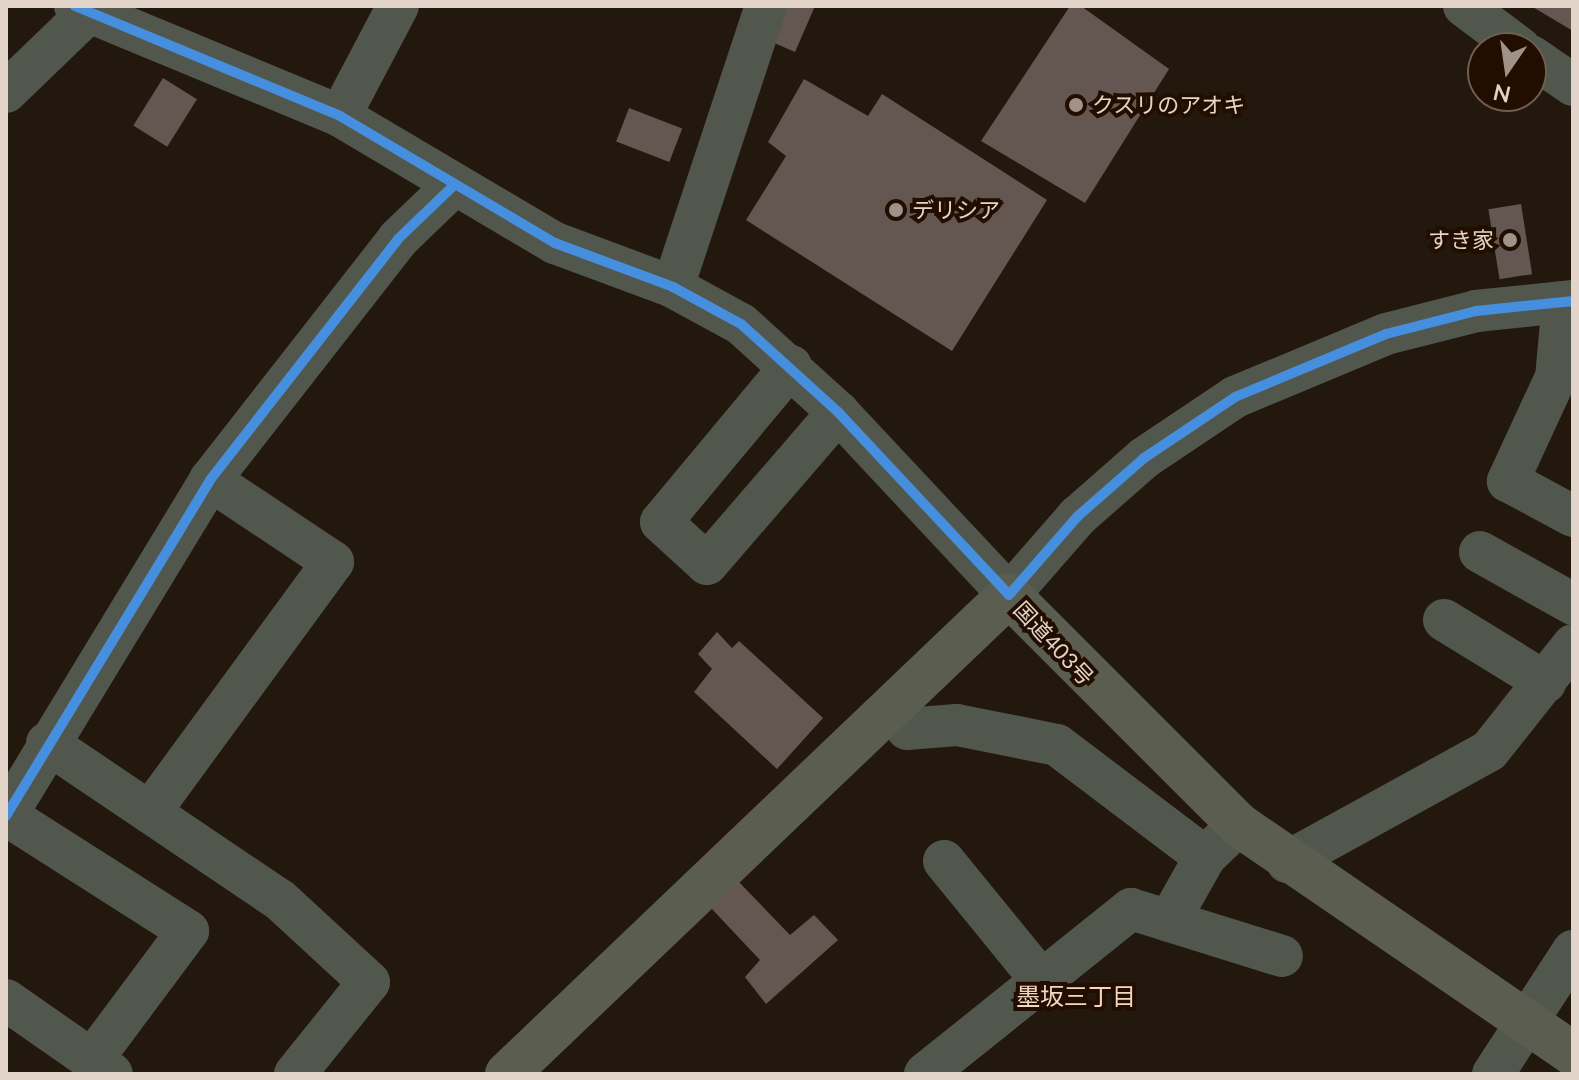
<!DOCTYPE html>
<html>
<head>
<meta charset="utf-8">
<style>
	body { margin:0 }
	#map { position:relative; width:1579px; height:1080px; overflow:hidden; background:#23180e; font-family:Lato,"Noto Sans JP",sans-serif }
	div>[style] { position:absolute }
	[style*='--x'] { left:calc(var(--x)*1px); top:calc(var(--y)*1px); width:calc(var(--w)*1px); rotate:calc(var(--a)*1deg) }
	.building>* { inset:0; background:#645752; transform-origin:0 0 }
	.minor>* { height:42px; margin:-21px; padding:0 21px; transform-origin:21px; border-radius:21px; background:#52574d }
	.highway>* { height:44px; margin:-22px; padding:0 22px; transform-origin:22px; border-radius:22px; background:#5a5d50 }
	.cycleway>* { height:10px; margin:-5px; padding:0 5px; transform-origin:5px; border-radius:5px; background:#468fdf }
	.dots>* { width:22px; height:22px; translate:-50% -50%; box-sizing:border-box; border:4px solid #220e00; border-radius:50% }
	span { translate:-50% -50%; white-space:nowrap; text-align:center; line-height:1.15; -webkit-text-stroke:8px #220e00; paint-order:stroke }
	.poi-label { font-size:22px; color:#e3d4c9 }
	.left { translate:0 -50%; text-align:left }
	.right { translate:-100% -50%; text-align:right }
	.street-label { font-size:22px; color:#e3d4c9 }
	.neighbourhood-label { font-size:24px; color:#f3d6bf }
	.frame { position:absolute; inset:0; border:8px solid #e3d4c9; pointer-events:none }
	.north { position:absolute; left:1467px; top:32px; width:80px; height:80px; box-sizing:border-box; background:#220e00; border:2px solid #6f5d50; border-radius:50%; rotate:193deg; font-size:22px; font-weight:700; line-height:32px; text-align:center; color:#e3d4c9 }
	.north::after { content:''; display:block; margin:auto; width:28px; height:36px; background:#a09288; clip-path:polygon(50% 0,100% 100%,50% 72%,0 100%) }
</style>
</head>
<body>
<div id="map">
	<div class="building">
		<i style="clip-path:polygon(777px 6px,815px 6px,795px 52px,763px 38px)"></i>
		<i style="clip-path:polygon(1070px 6px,1081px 6px,1169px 69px,1085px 203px,981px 141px)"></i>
		<i style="clip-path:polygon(1531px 6px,1573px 6px,1573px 31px)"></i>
		<i style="left:163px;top:78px;width:40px;height:56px;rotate:32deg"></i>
		<i style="clip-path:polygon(804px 79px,868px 116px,882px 94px,1047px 200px,952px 351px,746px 220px,786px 156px,768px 142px)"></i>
		<i style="left:629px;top:108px;width:57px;height:36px;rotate:21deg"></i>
		<i style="left:1521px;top:204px;width:71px;height:33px;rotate:81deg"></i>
		<i style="clip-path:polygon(717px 632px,732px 648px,739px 641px,823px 718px,777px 769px,694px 692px,712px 669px,698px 654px)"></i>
		<i style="clip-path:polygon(739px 882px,790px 935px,814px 915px,838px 940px,766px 1004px,745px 977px,760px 960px,711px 908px)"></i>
	</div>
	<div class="minor">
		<i style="--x:75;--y:6;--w:287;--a:22.5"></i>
		<i style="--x:340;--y:116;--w:250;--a:30.6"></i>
		<i style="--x:555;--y:243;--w:126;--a:20.4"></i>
		<i style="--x:673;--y:287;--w:77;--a:28.6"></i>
		<i style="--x:741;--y:324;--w:131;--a:42.2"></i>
		<i style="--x:838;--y:412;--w:250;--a:46.9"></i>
		<i style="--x:1009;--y:595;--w:105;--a:-48.9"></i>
		<i style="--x:1078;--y:516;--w:88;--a:-41.3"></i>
		<i style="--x:1144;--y:458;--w:110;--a:-33.8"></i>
		<i style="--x:1235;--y:397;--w:164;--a:-22.6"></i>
		<i style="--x:1386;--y:334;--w:93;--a:-14.3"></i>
		<i style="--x:1476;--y:311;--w:98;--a:-5.9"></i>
		<i style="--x:1464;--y:6;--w:70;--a:36.9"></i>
		<i style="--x:1531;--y:56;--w:51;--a:34.6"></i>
		<i style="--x:6;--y:92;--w:124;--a:-44"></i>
		<i style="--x:340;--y:116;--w:124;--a:-62.2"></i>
		<i style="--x:673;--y:287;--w:296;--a:-71.7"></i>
		<i style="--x:1563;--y:302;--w:75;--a:95.3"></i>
		<i style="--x:1556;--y:377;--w:115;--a:114.8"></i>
		<i style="--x:1508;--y:481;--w:74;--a:28.3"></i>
		<i style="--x:791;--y:366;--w:203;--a:129.8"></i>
		<i style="--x:661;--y:522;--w:62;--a:42.4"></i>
		<i style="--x:707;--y:564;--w:201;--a:-49.2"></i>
		<i style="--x:1480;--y:552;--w:107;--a:29.2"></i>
		<i style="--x:1444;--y:620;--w:119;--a:31.5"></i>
		<i style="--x:907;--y:729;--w:50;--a:-4.6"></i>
		<i style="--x:957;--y:725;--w:102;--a:11.3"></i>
		<i style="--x:1057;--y:745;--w:186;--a:37.1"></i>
		<i style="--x:47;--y:743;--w:281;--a:34"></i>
		<i style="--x:280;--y:900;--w:121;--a:42.7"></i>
		<i style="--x:369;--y:982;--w:118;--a:128.8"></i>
		<i style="--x:150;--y:812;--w:310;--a:-53.8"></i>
		<i style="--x:333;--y:562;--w:148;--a:-146.3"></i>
		<i style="--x:6;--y:815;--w:216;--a:32.5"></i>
		<i style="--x:188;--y:931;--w:161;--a:126.7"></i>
		<i style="--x:6;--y:816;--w:393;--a:-58.7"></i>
		<i style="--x:210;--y:480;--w:306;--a:-52"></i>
		<i style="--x:398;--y:239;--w:76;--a:-43.9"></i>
		<i style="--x:944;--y:861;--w:155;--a:50.8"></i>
		<i style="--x:1287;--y:862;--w:230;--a:-28.8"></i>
		<i style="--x:1489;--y:751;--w:135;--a:-51.6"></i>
		<i style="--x:1169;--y:921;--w:73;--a:-60.6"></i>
		<i style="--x:1205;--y:857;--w:29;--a:-44"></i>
		<i style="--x:6;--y:1000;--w:129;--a:34.9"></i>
		<i style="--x:925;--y:1074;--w:264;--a:-38.7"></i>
		<i style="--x:1131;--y:909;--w:158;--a:17.3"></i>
		<i style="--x:1493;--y:1074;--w:147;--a:-57"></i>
	</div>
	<div class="highway">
		<i style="--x:507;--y:1074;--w:694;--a:-43.66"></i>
		<i style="--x:1009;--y:595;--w:325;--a:45"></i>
		<i style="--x:1239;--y:825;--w:405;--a:34.4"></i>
	</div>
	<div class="cycleway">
		<i style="--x:75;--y:6;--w:287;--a:22.5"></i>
		<i style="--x:340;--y:116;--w:250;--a:30.6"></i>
		<i style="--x:555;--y:243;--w:126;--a:20.4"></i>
		<i style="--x:673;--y:287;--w:77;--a:28.6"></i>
		<i style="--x:741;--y:324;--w:131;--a:42.2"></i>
		<i style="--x:838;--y:412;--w:250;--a:46.9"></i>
		<i style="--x:1009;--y:595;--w:105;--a:-48.9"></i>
		<i style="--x:1078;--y:516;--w:88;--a:-41.3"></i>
		<i style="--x:1144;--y:458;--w:110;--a:-33.8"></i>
		<i style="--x:1235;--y:397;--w:164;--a:-22.6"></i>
		<i style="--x:1386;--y:334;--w:93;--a:-14.3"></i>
		<i style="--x:1476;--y:311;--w:98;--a:-5.9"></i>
		<i style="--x:6;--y:816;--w:393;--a:-58.7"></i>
		<i style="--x:210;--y:480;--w:306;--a:-52"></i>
		<i style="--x:398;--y:239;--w:76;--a:-43.9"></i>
	</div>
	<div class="dots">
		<i style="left:1076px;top:105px;background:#a09288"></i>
		<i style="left:896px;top:210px;background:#a09288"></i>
		<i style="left:1510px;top:240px;background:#a09288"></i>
	</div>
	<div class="poi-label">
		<span class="left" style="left:1092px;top:105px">クスリのアオキ</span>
		<span class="left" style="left:912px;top:210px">デリシア</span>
		<span class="right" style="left:1494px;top:240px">すき家</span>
	</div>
	<div class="street-label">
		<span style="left:1054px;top:643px;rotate:47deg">国道403号</span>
	</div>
	<div class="neighbourhood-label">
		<span style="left:1076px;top:996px">墨坂三丁目</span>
	</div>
	<div class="frame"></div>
	<div class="north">N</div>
</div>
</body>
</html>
